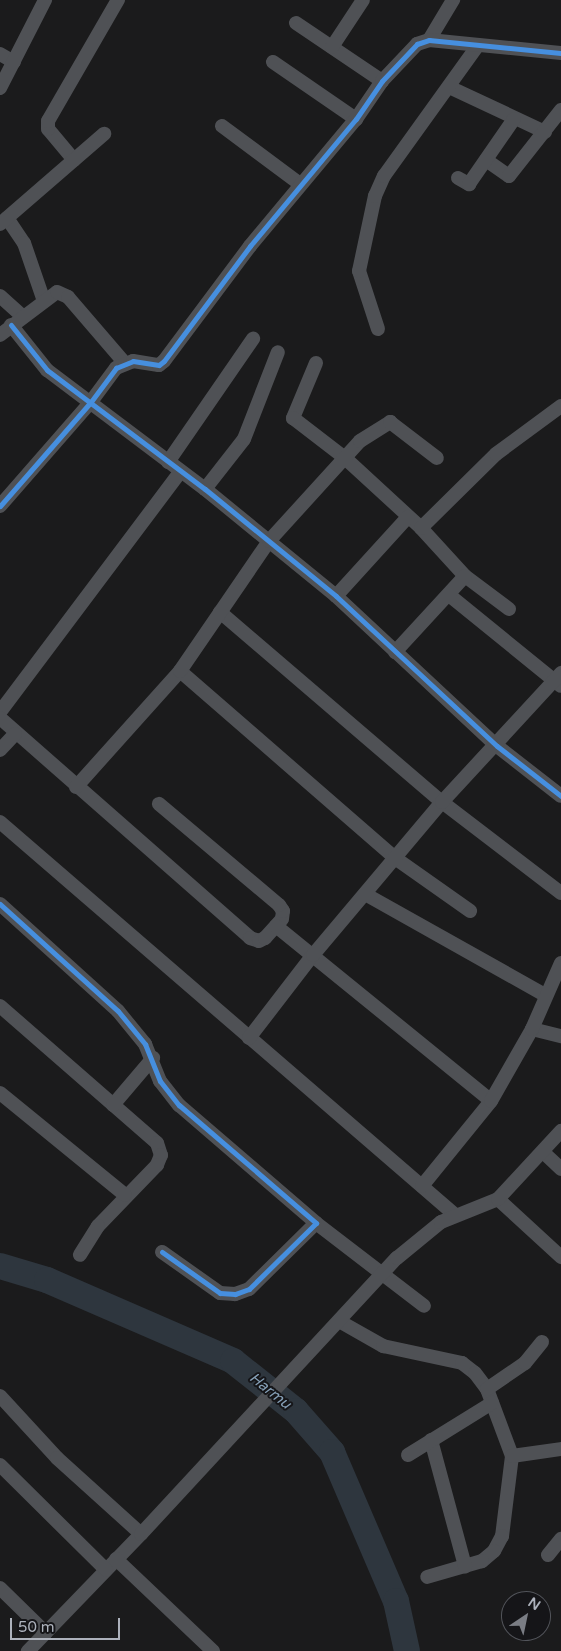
<!DOCTYPE html>
<html>
<head>
<meta charset="utf-8">
<style>
	body { margin:0 }
	#map { position:relative; width:561px; height:1651px; overflow:hidden; background:#1b1b1c; font-family:"Varela Round",sans-serif }
	div>[style] { position:absolute }
	[style*='--x'] { left:calc(var(--x)*1px); top:calc(var(--y)*1px); width:calc(var(--w)*1px); rotate:calc(var(--a)*1deg) }
	.river>* { height:26px; margin:-13px; padding:0 13px; transform-origin:13px; border-radius:13px; background:#2e363e }
	.minor>* { height:14px; margin:-7px; padding:0 7px; transform-origin:7px; border-radius:7px; background:#4f5155 }
	.cycleway>* { height:5px; margin:-2.5px; padding:0 2.5px; transform-origin:2.5px; border-radius:2.5px; background:#468fdf }
	span { translate:-50% -50%; white-space:nowrap; text-align:center; line-height:1.15; -webkit-text-stroke:4px #151518; paint-order:stroke }
	.water-label { font-size:15px; color:#859fb6; font-style:italic }
	.north { position:absolute; left:501px; top:1591px; width:50px; height:50px; box-sizing:border-box; background:#151518; border:1px solid #52545a; border-radius:50%; rotate:34deg; font-size:14px; font-weight:700; line-height:20px; text-align:center; color:#adb2bc }
	.north::after { content:''; display:block; margin:auto; width:18px; height:22px; background:#7a7d84; clip-path:polygon(50% 0,100% 100%,50% 72%,0 100%) }
	.scale { position:absolute; left:10px; top:1618px; width:110px; height:22px; box-sizing:border-box; border:2px solid #adb2bc; border-top:0; padding-left:6px; font-size:15px; line-height:18px; white-space:nowrap; color:#adb2bc; -webkit-text-stroke:4px #151518; paint-order:stroke }
</style>
</head>
<body>
<div id="map">
	<div class="river">
		<i style="--x:0;--y:1266;--w:49;--a:16.6"></i>
		<i style="--x:47;--y:1280;--w:203;--a:23.5"></i>
		<i style="--x:233;--y:1361;--w:80;--a:38.4"></i>
		<i style="--x:296;--y:1411;--w:55;--a:48.7"></i>
		<i style="--x:332;--y:1452;--w:162;--a:66.8"></i>
		<i style="--x:396;--y:1601;--w:51;--a:77.6"></i>
	</div>
	<div class="minor">
		<i style="--x:296;--y:23;--w:104;--a:34"></i>
		<i style="--x:429;--y:40;--w:47;--a:-59"></i>
		<i style="--x:332;--y:47;--w:56;--a:-56.6"></i>
		<i style="--x:0;--y:54;--w:16;--a:30"></i>
		<i style="--x:273;--y:62;--w:101;--a:34.5"></i>
		<i style="--x:449;--y:87;--w:106;--a:25.1"></i>
		<i style="--x:0;--y:88;--w:99;--a:-62.9"></i>
		<i style="--x:222;--y:126;--w:97;--a:36.6"></i>
		<i style="--x:74;--y:160;--w:40;--a:-130"></i>
		<i style="--x:48;--y:129;--w:8;--a:-90"></i>
		<i style="--x:48;--y:121;--w:140;--a:-60"></i>
		<i style="--x:486;--y:160;--w:28;--a:35"></i>
		<i style="--x:509;--y:176;--w:84;--a:-51.8"></i>
		<i style="--x:458;--y:178;--w:13;--a:29"></i>
		<i style="--x:469;--y:184;--w:79;--a:-55.3"></i>
		<i style="--x:7;--y:218;--w:30;--a:56"></i>
		<i style="--x:24;--y:243;--w:61;--a:71"></i>
		<i style="--x:0;--y:224;--w:138;--a:-40.9"></i>
		<i style="--x:0;--y:296;--w:31;--a:42"></i>
		<i style="--x:11;--y:325;--w:58;--a:51.3"></i>
		<i style="--x:47;--y:370;--w:198;--a:37"></i>
		<i style="--x:205;--y:489;--w:169;--a:39.2"></i>
		<i style="--x:336;--y:596;--w:220;--a:43"></i>
		<i style="--x:497;--y:746;--w:81;--a:38"></i>
		<i style="--x:378;--y:329;--w:61;--a:-108.1"></i>
		<i style="--x:359;--y:271;--w:77;--a:-78"></i>
		<i style="--x:375;--y:196;--w:22;--a:-66"></i>
		<i style="--x:384;--y:176;--w:161;--a:-54.3"></i>
		<i style="--x:0;--y:335;--w:71;--a:-37"></i>
		<i style="--x:57;--y:292;--w:12;--a:24"></i>
		<i style="--x:68;--y:297;--w:86;--a:49.3"></i>
		<i style="--x:316;--y:363;--w:60;--a:112.7"></i>
		<i style="--x:293;--y:418;--w:66;--a:37.6"></i>
		<i style="--x:345;--y:458;--w:103;--a:42.6"></i>
		<i style="--x:421;--y:528;--w:65;--a:47.5"></i>
		<i style="--x:465;--y:576;--w:55;--a:36.9"></i>
		<i style="--x:168;--y:462;--w:150;--a:-55.4"></i>
		<i style="--x:205;--y:489;--w:63;--a:-52"></i>
		<i style="--x:244;--y:439;--w:93;--a:-68.7"></i>
		<i style="--x:0;--y:506;--w:137;--a:-48.9"></i>
		<i style="--x:90;--y:403;--w:44;--a:-53.4"></i>
		<i style="--x:116;--y:368;--w:18;--a:-22"></i>
		<i style="--x:133;--y:361;--w:26;--a:9"></i>
		<i style="--x:159;--y:365;--w:6;--a:-39"></i>
		<i style="--x:164;--y:361;--w:144;--a:-53.2"></i>
		<i style="--x:250;--y:246;--w:165;--a:-50.2"></i>
		<i style="--x:356;--y:119;--w:46;--a:-55.6"></i>
		<i style="--x:382;--y:81;--w:51;--a:-46.6"></i>
		<i style="--x:417;--y:44;--w:13;--a:-18"></i>
		<i style="--x:429;--y:40;--w:133;--a:5.6"></i>
		<i style="--x:421;--y:528;--w:105;--a:-44.6"></i>
		<i style="--x:496;--y:454;--w:81;--a:-36.4"></i>
		<i style="--x:449;--y:595;--w:144;--a:39.1"></i>
		<i style="--x:336;--y:596;--w:107;--a:-47.7"></i>
		<i style="--x:220;--y:612;--w:292;--a:40.6"></i>
		<i style="--x:442;--y:802;--w:150;--a:37.4"></i>
		<i style="--x:395;--y:652;--w:103;--a:-47.4"></i>
		<i style="--x:180;--y:671;--w:285;--a:41"></i>
		<i style="--x:395;--y:858;--w:92;--a:35.2"></i>
		<i style="--x:0;--y:712;--w:301;--a:-53.1"></i>
		<i style="--x:0;--y:718;--w:333;--a:41.3"></i>
		<i style="--x:250;--y:938;--w:9;--a:18"></i>
		<i style="--x:259;--y:941;--w:7;--a:-27"></i>
		<i style="--x:265;--y:938;--w:25;--a:-48"></i>
		<i style="--x:282;--y:919;--w:8;--a:-83"></i>
		<i style="--x:283;--y:911;--w:7;--a:-124"></i>
		<i style="--x:279;--y:905;--w:157;--a:-139.9"></i>
		<i style="--x:0;--y:750;--w:22;--a:-47"></i>
		<i style="--x:76;--y:787;--w:156;--a:-48.1"></i>
		<i style="--x:180;--y:671;--w:158;--a:-55.6"></i>
		<i style="--x:269;--y:541;--w:135;--a:-47.7"></i>
		<i style="--x:360;--y:441;--w:36;--a:-32"></i>
		<i style="--x:390;--y:422;--w:59;--a:37.5"></i>
		<i style="--x:0;--y:822;--w:600;--a:40.81"></i>
		<i style="--x:365;--y:894;--w:206;--a:29.3"></i>
		<i style="--x:0;--y:904;--w:159;--a:42.2"></i>
		<i style="--x:118;--y:1011;--w:43;--a:50.7"></i>
		<i style="--x:145;--y:1044;--w:40;--a:68"></i>
		<i style="--x:160;--y:1081;--w:31;--a:52"></i>
		<i style="--x:179;--y:1105;--w:181;--a:40.7"></i>
		<i style="--x:316;--y:1223;--w:94;--a:135.4"></i>
		<i style="--x:249;--y:1289;--w:15;--a:160"></i>
		<i style="--x:235;--y:1294;--w:15;--a:-176"></i>
		<i style="--x:220;--y:1293;--w:71;--a:-144.7"></i>
		<i style="--x:276;--y:926;--w:277;--a:39.1"></i>
		<i style="--x:0;--y:1006;--w:208;--a:41.1"></i>
		<i style="--x:157;--y:1143;--w:13;--a:72"></i>
		<i style="--x:161;--y:1155;--w:11;--a:112"></i>
		<i style="--x:157;--y:1165;--w:85;--a:134"></i>
		<i style="--x:98;--y:1226;--w:34;--a:122"></i>
		<i style="--x:532;--y:1029;--w:30;--a:14"></i>
		<i style="--x:249;--y:1038;--w:105;--a:-52.4"></i>
		<i style="--x:313;--y:955;--w:200;--a:-49.9"></i>
		<i style="--x:442;--y:802;--w:176;--a:-47.3"></i>
		<i style="--x:0;--y:1093;--w:161;--a:39.2"></i>
		<i style="--x:113;--y:1105;--w:62;--a:-49.6"></i>
		<i style="--x:543;--y:1152;--w:25;--a:43"></i>
		<i style="--x:422;--y:1186;--w:109;--a:-50.9"></i>
		<i style="--x:491;--y:1101;--w:83;--a:-60.3"></i>
		<i style="--x:532;--y:1029;--w:72;--a:-66.3"></i>
		<i style="--x:498;--y:1199;--w:86;--a:42.6"></i>
		<i style="--x:316;--y:1223;--w:136;--a:37.5"></i>
		<i style="--x:339;--y:1321;--w:51;--a:29.6"></i>
		<i style="--x:383;--y:1346;--w:81;--a:12.1"></i>
		<i style="--x:462;--y:1363;--w:16;--a:38"></i>
		<i style="--x:475;--y:1373;--w:20;--a:53"></i>
		<i style="--x:487;--y:1389;--w:72;--a:69.5"></i>
		<i style="--x:512;--y:1456;--w:81;--a:97.1"></i>
		<i style="--x:502;--y:1536;--w:17;--a:118"></i>
		<i style="--x:494;--y:1551;--w:16;--a:140"></i>
		<i style="--x:482;--y:1561;--w:57;--a:163.8"></i>
		<i style="--x:487;--y:1389;--w:46;--a:-34.4"></i>
		<i style="--x:525;--y:1363;--w:27;--a:-51"></i>
		<i style="--x:0;--y:1396;--w:84;--a:47.4"></i>
		<i style="--x:57;--y:1458;--w:113;--a:42.1"></i>
		<i style="--x:141;--y:1534;--w:163;--a:134"></i>
		<i style="--x:431;--y:1440;--w:131;--a:74.9"></i>
		<i style="--x:408;--y:1455;--w:99;--a:-31.8"></i>
		<i style="--x:512;--y:1456;--w:49;--a:-8.1"></i>
		<i style="--x:0;--y:1465;--w:149;--a:44.7"></i>
		<i style="--x:141;--y:1534;--w:376;--a:-47.2"></i>
		<i style="--x:397;--y:1258;--w:57;--a:-39.3"></i>
		<i style="--x:441;--y:1222;--w:61;--a:-22"></i>
		<i style="--x:498;--y:1199;--w:93;--a:-47.2"></i>
		<i style="--x:548;--y:1555;--w:21;--a:-51"></i>
		<i style="--x:116;--y:1559;--w:134;--a:43.5"></i>
		<i style="--x:0;--y:1588;--w:64;--a:44.4"></i>
	</div>
	<div class="cycleway">
		<i style="--x:11;--y:325;--w:58;--a:51.3"></i>
		<i style="--x:47;--y:370;--w:198;--a:37"></i>
		<i style="--x:205;--y:489;--w:169;--a:39.2"></i>
		<i style="--x:336;--y:596;--w:220;--a:43"></i>
		<i style="--x:497;--y:746;--w:81;--a:38"></i>
		<i style="--x:0;--y:506;--w:137;--a:-48.9"></i>
		<i style="--x:90;--y:403;--w:44;--a:-53.4"></i>
		<i style="--x:116;--y:368;--w:18;--a:-22"></i>
		<i style="--x:133;--y:361;--w:26;--a:9"></i>
		<i style="--x:159;--y:365;--w:6;--a:-39"></i>
		<i style="--x:164;--y:361;--w:144;--a:-53.2"></i>
		<i style="--x:250;--y:246;--w:165;--a:-50.2"></i>
		<i style="--x:356;--y:119;--w:46;--a:-55.6"></i>
		<i style="--x:382;--y:81;--w:51;--a:-46.6"></i>
		<i style="--x:417;--y:44;--w:13;--a:-18"></i>
		<i style="--x:429;--y:40;--w:133;--a:5.6"></i>
		<i style="--x:0;--y:904;--w:159;--a:42.2"></i>
		<i style="--x:118;--y:1011;--w:43;--a:50.7"></i>
		<i style="--x:145;--y:1044;--w:40;--a:68"></i>
		<i style="--x:160;--y:1081;--w:31;--a:52"></i>
		<i style="--x:179;--y:1105;--w:181;--a:40.7"></i>
		<i style="--x:316;--y:1223;--w:94;--a:135.4"></i>
		<i style="--x:249;--y:1289;--w:15;--a:160"></i>
		<i style="--x:235;--y:1294;--w:15;--a:-176"></i>
		<i style="--x:220;--y:1293;--w:71;--a:-144.7"></i>
	</div>
	<div class="water-label">
		<span style="left:270px;top:1391px;rotate:39deg">Harmu</span>
	</div>
	<div class="north">N</div>
	<div class="scale">50 m</div>
</div>
</body>
</html>
